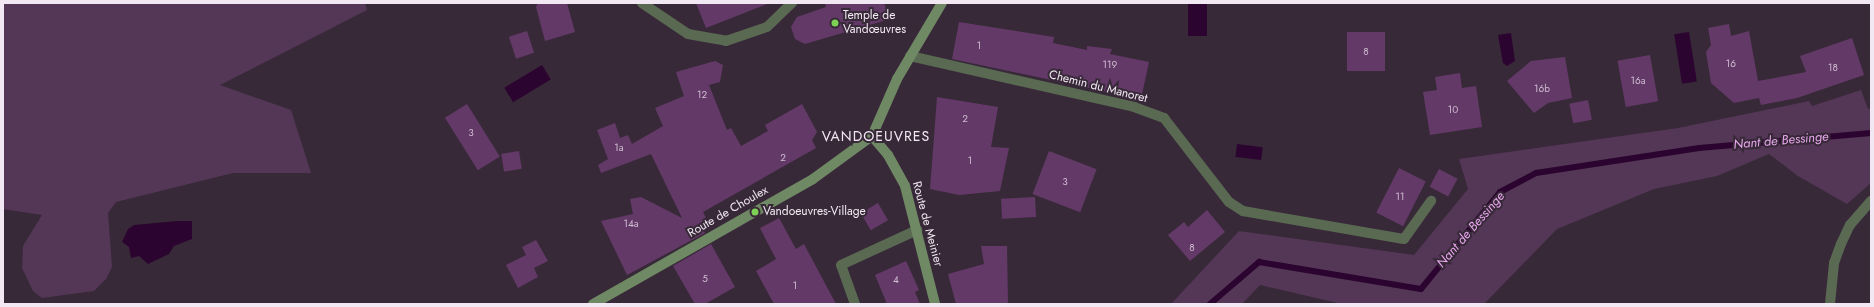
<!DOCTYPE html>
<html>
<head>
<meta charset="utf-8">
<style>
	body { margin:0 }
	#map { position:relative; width:1874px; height:307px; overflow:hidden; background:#382939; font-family:Jost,sans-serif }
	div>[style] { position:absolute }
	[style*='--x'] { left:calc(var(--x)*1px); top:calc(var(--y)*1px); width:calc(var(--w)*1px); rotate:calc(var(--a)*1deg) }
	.green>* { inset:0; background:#543656 }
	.water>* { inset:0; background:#2c0430; transform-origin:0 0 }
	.stream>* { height:6px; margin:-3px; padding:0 3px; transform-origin:3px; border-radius:3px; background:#2c0430 }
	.building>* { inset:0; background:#633967; transform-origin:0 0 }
	.lane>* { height:10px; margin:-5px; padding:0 5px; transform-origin:5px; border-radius:5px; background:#596952 }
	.street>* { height:10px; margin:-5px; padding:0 5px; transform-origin:5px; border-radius:5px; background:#596952 }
	.secondary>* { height:10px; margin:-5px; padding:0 5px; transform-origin:5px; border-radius:5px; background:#6f8964 }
	.dots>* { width:11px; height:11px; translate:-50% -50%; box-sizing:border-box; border:2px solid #382939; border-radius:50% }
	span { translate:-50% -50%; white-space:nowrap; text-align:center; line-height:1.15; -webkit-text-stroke:4px #382939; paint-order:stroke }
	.number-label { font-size:10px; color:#cebcd0 }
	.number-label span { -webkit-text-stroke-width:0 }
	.poi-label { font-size:12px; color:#f2e8f3 }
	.left { translate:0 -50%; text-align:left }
	.street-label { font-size:12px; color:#f2e8f3 }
	.water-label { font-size:13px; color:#e9a7ee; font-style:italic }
	.quarter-label { font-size:14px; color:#f2e8f3; letter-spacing:1px }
	.frame { position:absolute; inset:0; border:4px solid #f2e8f3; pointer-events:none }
</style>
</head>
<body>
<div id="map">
	<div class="green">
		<i style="clip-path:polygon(365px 3px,367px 10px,220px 85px,291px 110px,311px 173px,233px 173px,116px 202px,108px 213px,112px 267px,106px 279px,94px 291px,42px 298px,33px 291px,22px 268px,23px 246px,42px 215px,3px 209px,3px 4px)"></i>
		<i style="clip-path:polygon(1861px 90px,1868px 109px,1871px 108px,1871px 183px,1847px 204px,1798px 176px,1769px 154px,1717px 176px,1654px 189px,1557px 229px,1484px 304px,1342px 304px,1260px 285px,1242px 304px,1171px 304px,1239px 231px,1414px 255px,1468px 189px,1459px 159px,1678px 128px,1809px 101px,1812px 106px)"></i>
	</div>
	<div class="water">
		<i style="left:1188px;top:3px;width:19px;height:33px"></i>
		<i style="left:1689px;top:32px;width:50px;height:15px;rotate:81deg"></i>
		<i style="clip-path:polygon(1511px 33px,1515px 61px,1507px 66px,1503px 63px,1498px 35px)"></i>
		<i style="left:542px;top:65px;width:17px;height:44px;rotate:59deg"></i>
		<i style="left:1237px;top:144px;width:26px;height:13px;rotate:7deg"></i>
		<i style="clip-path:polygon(177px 221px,192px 221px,192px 239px,174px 246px,169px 254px,148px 264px,139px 256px,131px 258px,129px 247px,122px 242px,128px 229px,134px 225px)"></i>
	</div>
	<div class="stream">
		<i style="--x:1210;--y:304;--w:65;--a:-40.6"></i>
		<i style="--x:1259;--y:262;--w:164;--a:9.5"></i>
		<i style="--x:1421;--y:289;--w:125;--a:-50.8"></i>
		<i style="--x:1500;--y:192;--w:41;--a:-27.8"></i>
		<i style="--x:1536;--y:173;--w:165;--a:-8.7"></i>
		<i style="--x:1699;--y:148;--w:173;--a:-5"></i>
	</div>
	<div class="building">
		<i style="clip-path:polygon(538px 3px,567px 3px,575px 32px,545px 41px,536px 7px)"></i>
		<i style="clip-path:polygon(696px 3px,767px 3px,767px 4px,706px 28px)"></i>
		<i style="clip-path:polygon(825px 3px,884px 3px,890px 19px,805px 44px,795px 39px,791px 27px,797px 17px,826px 7px)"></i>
		<i style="clip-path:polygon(959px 22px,1054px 37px,1053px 43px,1087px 50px,1087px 46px,1112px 49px,1110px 54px,1149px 62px,1141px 99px,952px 59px)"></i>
		<i style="clip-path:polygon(1729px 24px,1731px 36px,1749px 31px,1758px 81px,1806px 72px,1800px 56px,1852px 38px,1864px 75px,1797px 98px,1761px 105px,1759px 98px,1734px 103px,1711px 83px,1706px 52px,1711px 45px,1708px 28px)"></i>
		<i style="left:527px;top:31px;width:23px;height:19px;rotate:72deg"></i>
		<i style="left:1347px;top:32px;width:38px;height:39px"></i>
		<i style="left:1650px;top:55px;width:47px;height:33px;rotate:80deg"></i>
		<i style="clip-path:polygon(1565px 57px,1572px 98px,1548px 103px,1534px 113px,1507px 81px,1531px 61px)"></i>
		<i style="clip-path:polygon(715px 61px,723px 65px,720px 82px,709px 85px,727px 130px,731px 128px,741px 146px,768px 131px,765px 125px,802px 104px,817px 132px,812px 140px,816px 148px,703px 212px,709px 224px,702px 229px,705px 233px,627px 275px,601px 221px,633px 214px,630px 199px,641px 197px,682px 218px,651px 154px,601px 173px,598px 165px,608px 159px,597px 130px,615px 123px,620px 138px,628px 135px,632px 144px,663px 126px,655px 108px,684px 96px,676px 72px)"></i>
		<i style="clip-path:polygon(1460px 73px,1462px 88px,1476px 86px,1482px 127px,1430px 135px,1423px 92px,1437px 90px,1435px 77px)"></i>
		<i style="clip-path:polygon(937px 97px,998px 107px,991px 147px,1009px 148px,1000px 191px,959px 195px,930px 189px)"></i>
		<i style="left:1588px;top:100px;width:20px;height:19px;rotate:79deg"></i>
		<i style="left:467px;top:104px;width:62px;height:26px;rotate:58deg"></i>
		<i style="left:519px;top:151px;width:18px;height:18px;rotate:81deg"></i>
		<i style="left:1049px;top:151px;width:51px;height:46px;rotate:21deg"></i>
		<i style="left:1399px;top:168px;width:30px;height:50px;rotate:27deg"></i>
		<i style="left:1439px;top:169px;width:21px;height:20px;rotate:28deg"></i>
		<i style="left:1035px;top:197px;width:20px;height:34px;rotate:87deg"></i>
		<i style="left:878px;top:203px;width:20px;height:20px;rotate:60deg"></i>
		<i style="clip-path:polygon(1207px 210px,1225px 232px,1190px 261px,1168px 235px,1184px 222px,1188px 227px)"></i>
		<i style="clip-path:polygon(779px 218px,796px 249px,804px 244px,836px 304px,774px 304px,756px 271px,776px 259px,760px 228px)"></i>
		<i style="clip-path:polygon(536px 240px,548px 261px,534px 268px,538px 277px,518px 288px,506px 265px,526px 255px,522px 247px)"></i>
		<i style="clip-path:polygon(711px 244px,735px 287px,705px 304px,695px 304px,673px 266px)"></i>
		<i style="clip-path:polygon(981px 246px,1007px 246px,1008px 304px,956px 304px,948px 274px,984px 264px)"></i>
		<i style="clip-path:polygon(906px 261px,919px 290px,915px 292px,920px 304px,887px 304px,875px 275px)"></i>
	</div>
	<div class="lane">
		<i style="--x:1830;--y:304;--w:41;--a:-84.4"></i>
		<i style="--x:1834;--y:263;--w:20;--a:-70"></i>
		<i style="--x:1841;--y:244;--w:21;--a:-65"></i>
		<i style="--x:1850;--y:225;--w:32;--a:-49"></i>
	</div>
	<div class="street">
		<i style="--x:642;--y:3;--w:55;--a:34"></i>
		<i style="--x:688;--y:34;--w:39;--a:10"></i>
		<i style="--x:726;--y:41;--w:43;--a:-18.9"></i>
		<i style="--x:767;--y:27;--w:35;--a:-44"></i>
		<i style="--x:910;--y:56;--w:230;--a:12.8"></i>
		<i style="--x:1134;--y:107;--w:32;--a:20"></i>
		<i style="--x:1164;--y:118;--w:106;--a:52.3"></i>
		<i style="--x:1229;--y:202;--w:17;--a:33"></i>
		<i style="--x:1243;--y:211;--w:163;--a:9.9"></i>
		<i style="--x:1404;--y:239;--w:47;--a:-54.6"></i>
		<i style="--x:855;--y:304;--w:41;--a:-109.7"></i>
		<i style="--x:841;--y:265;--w:84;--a:-24.7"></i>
	</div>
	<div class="secondary">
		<i style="--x:872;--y:136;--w:25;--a:50"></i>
		<i style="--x:888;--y:155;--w:35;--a:61"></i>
		<i style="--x:905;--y:186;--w:122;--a:75.7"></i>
		<i style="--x:593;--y:304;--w:253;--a:-29.6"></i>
		<i style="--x:813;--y:179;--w:73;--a:-36.1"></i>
		<i style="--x:872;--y:136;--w:62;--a:-66.3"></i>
		<i style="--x:897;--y:79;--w:88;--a:-59.4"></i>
	</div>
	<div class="dots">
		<i style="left:835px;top:23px;background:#7dd154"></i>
		<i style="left:755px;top:212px;background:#7dd154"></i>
	</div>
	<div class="number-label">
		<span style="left:979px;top:46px">1</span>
		<span style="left:1366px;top:52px">8</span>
		<span style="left:1731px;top:64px">16</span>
		<span style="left:1110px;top:65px">119</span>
		<span style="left:1833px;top:68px">18</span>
		<span style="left:1638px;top:81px">16a</span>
		<span style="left:1542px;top:89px">16b</span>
		<span style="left:702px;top:95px">12</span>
		<span style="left:1453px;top:110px">10</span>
		<span style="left:965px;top:119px">2</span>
		<span style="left:471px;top:133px">3</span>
		<span style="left:619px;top:148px">1a</span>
		<span style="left:783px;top:158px">2</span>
		<span style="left:970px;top:161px">1</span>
		<span style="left:1065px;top:182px">3</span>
		<span style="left:1400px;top:197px">11</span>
		<span style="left:631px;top:224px">14a</span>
		<span style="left:1192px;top:248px">8</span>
		<span style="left:705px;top:279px">5</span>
		<span style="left:896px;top:280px">4</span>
		<span style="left:795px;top:286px">1</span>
	</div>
	<div class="poi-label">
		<span class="left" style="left:843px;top:23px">Temple de<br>Vandœuvres</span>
		<span class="left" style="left:763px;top:212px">Vandoeuvres-Village</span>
	</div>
	<div class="street-label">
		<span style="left:1098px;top:87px;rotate:14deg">Chemin du Manoret</span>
		<span style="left:728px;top:212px;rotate:-30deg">Route de Choulex</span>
		<span style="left:927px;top:224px;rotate:75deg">Route de Meinier</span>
	</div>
	<div class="water-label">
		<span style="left:1781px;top:141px;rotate:-5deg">Nant de Bessinge</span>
		<span style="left:1471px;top:230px;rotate:-49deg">Nant de Bessinge</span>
	</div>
	<div class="quarter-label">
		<span style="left:876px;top:136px">VANDOEUVRES</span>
	</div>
	<div class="frame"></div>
</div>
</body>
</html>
